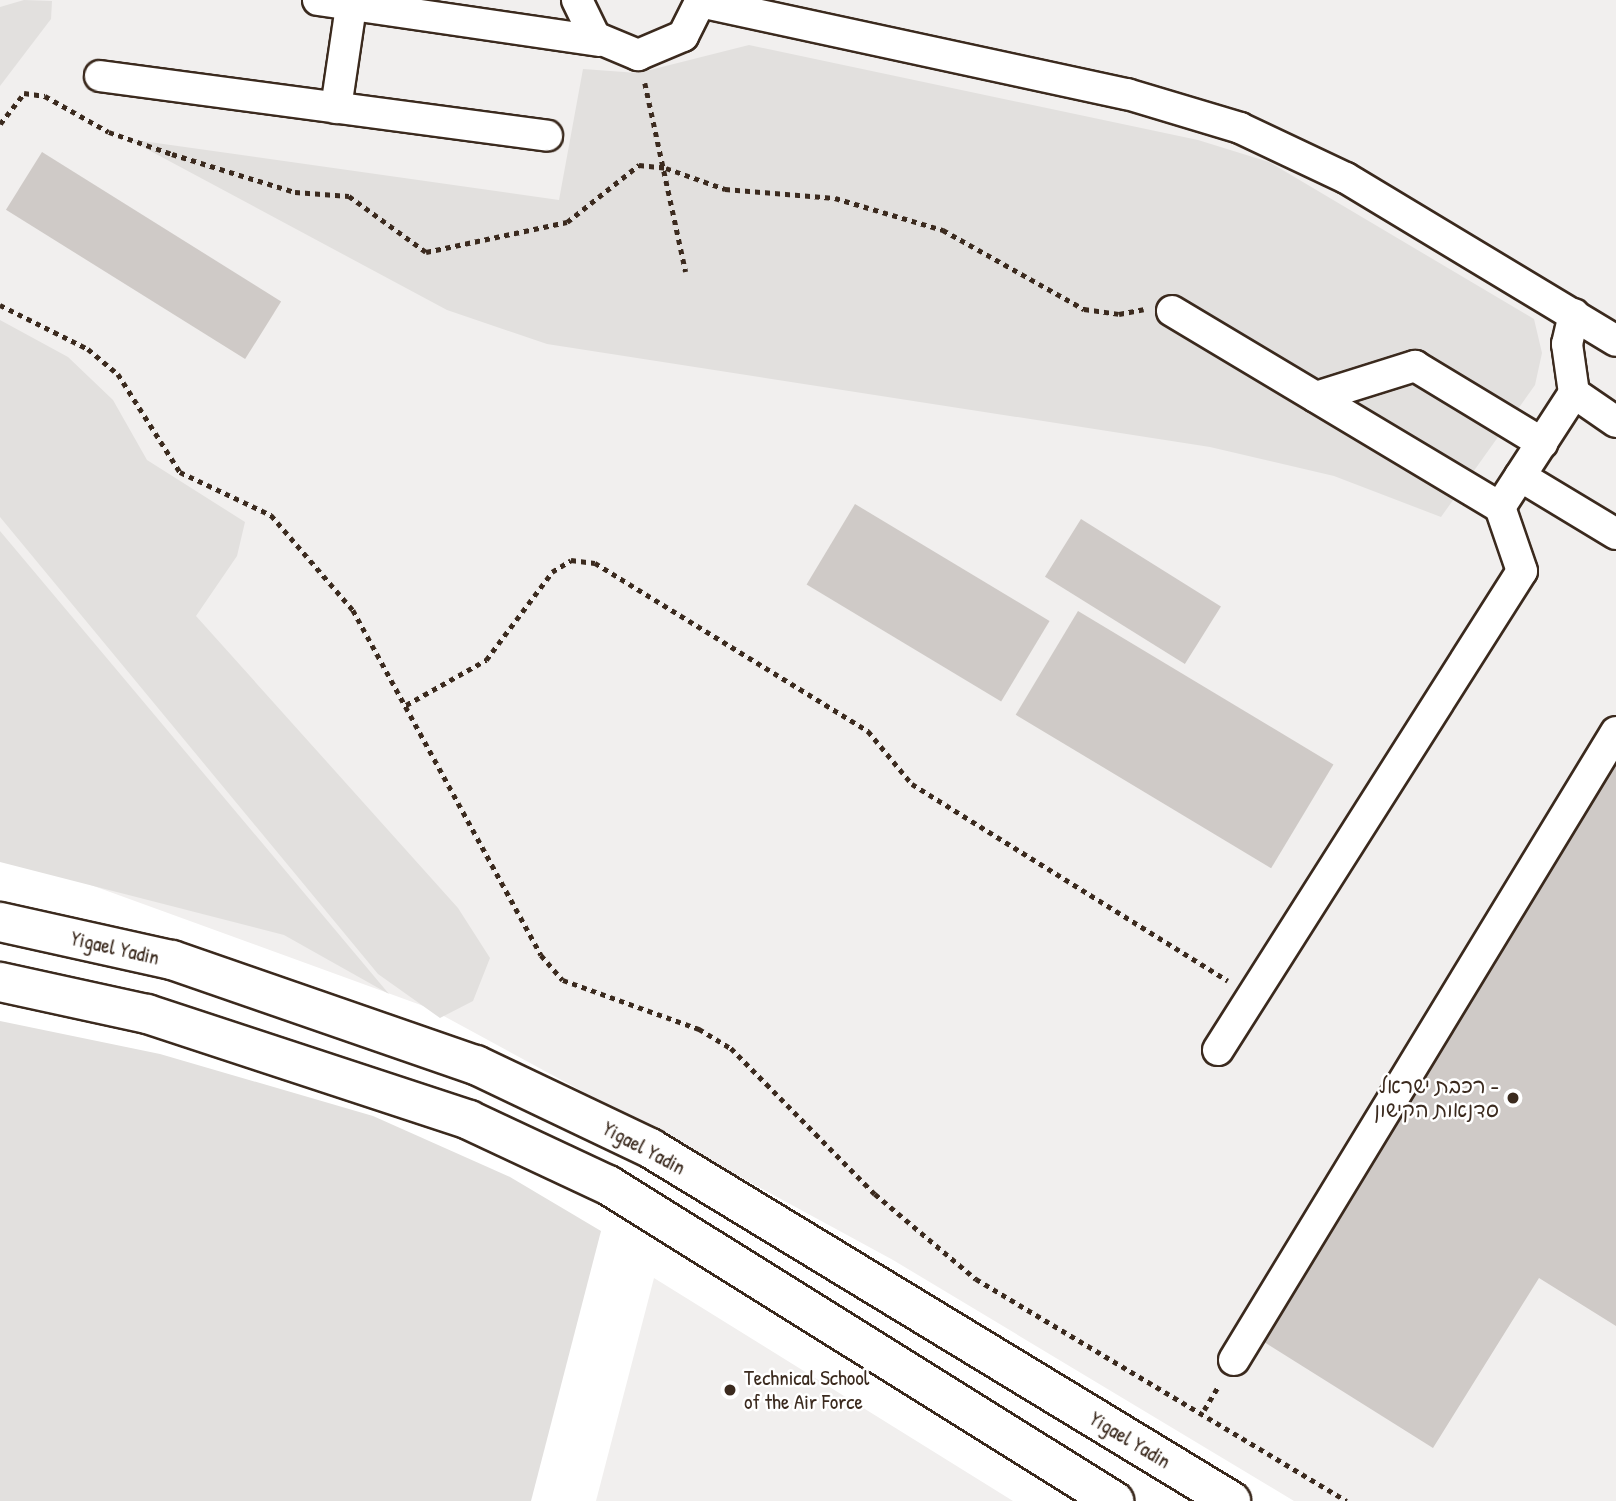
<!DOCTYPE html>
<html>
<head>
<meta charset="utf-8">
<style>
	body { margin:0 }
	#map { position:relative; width:1616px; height:1501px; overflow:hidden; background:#fff; font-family:"Patrick Hand","Playpen Sans Hebrew",sans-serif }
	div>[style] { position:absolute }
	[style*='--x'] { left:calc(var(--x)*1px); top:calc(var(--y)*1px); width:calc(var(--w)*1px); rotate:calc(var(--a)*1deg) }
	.built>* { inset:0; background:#f1efee }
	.green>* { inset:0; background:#e2e0de }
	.building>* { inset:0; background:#cfcac7; transform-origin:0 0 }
	.path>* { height:4.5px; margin-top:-2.25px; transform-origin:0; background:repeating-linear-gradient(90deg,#3b2a1e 0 5px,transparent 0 10px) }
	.roads { filter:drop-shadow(2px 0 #3b2a1e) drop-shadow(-2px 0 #3b2a1e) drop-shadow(0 2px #3b2a1e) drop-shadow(0 -2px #3b2a1e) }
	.minor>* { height:30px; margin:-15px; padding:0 15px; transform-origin:15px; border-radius:15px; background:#fff }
	.major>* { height:38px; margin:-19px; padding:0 19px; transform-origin:19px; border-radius:19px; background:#fff }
	.dots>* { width:19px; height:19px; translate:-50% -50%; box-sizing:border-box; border:4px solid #fff; border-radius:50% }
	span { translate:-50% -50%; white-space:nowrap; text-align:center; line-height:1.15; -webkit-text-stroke:5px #fff; paint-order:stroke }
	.street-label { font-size:21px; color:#3b2a1e }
	.poi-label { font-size:21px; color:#3b2a1e }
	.right { translate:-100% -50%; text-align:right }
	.left { translate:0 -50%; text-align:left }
</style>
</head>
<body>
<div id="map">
	<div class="built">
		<i style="clip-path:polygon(0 0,1616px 0,1616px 1501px,1294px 1501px,893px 1260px,429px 1008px,0 852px)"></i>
		<i style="clip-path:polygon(654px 1278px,1013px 1501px,596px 1501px)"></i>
	</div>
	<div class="green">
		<i style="clip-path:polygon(24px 0,52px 1px,51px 19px,0 86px,0 7px)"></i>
		<i style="clip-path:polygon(749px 45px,1198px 140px,1269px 162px,1534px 319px,1542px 353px,1535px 385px,1441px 517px,1334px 476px,1210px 447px,547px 344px,447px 310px,128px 139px,559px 200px,583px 69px,638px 73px)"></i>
		<i style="clip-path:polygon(0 320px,68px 357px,113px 400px,147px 460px,245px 522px,237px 556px,196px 616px,458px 908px,490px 958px,473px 1001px,440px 1018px,378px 974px,0 517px)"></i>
		<i style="clip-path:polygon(0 531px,389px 994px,284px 935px,0 862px)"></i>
		<i style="clip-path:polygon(0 1021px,160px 1054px,373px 1116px,510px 1177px,601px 1231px,531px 1501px,0 1501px)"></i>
	</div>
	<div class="building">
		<i style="left:42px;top:152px;width:282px;height:68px;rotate:32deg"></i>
		<i style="left:855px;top:504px;width:227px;height:94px;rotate:31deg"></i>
		<i style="left:1081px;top:519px;width:165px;height:68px;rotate:32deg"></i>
		<i style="left:1078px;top:611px;width:298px;height:121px;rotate:31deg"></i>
		<i style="clip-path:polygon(1616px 759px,1616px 1326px,1539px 1278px,1433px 1448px,1261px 1340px)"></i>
	</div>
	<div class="path">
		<i style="--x:645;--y:83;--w:193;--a:77.8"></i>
		<i style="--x:0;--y:124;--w:39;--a:-52"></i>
		<i style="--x:24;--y:93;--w:21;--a:8"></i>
		<i style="--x:45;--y:96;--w:73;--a:29.4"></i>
		<i style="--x:109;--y:132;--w:67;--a:19.2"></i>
		<i style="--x:172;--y:154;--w:129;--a:17.2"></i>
		<i style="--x:295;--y:192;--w:54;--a:4.2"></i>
		<i style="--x:349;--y:196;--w:95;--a:36"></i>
		<i style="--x:426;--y:252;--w:144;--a:-12"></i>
		<i style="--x:567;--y:222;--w:92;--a:-38.4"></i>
		<i style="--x:639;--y:165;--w:27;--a:6"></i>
		<i style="--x:666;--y:168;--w:63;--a:19.6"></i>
		<i style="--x:725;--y:189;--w:110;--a:4.7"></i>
		<i style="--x:835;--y:198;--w:113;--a:16.5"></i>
		<i style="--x:943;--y:230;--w:162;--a:29.3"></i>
		<i style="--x:1084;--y:309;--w:35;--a:8"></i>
		<i style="--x:1119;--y:314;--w:25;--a:-11"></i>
		<i style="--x:0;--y:305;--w:98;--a:26.6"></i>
		<i style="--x:88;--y:349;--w:39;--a:40"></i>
		<i style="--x:118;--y:374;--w:116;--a:57.7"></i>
		<i style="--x:180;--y:472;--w:101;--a:25.3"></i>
		<i style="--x:271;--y:515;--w:125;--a:49.2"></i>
		<i style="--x:353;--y:610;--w:393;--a:61.4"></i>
		<i style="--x:541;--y:955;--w:33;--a:49"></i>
		<i style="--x:563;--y:980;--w:145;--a:19.8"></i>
		<i style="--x:699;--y:1029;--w:37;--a:31"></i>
		<i style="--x:731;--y:1048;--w:205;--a:45.4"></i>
		<i style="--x:875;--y:1194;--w:132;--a:40.1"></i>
		<i style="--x:976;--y:1279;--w:432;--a:30.9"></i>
		<i style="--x:406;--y:705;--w:92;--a:-29.4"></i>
		<i style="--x:486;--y:660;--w:110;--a:-53.1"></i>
		<i style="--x:552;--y:572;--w:22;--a:-32"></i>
		<i style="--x:571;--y:560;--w:24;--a:7"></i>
		<i style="--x:595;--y:563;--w:321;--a:31.6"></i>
		<i style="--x:868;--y:731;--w:69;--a:50.3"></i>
		<i style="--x:912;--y:784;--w:372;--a:31.9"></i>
		<i style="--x:1204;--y:1410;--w:29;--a:-59"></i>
	</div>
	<div class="roads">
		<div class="minor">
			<i style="--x:318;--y:0;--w:284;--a:8.3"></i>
			<i style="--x:577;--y:0;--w:41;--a:64.1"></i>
			<i style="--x:595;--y:37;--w:47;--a:22.7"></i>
			<i style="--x:638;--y:55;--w:49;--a:-22.9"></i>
			<i style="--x:683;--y:36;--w:40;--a:-63.4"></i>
			<i style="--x:700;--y:2;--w:437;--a:12.2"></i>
			<i style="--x:1127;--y:94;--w:118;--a:16.7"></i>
			<i style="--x:1240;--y:128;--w:117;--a:25.3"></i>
			<i style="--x:1346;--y:178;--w:315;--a:31.1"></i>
			<i style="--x:100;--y:76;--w:451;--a:7.6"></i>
			<i style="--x:336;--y:108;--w:109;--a:-81.6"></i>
			<i style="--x:1172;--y:311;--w:382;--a:30.9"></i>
			<i style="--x:1574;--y:314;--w:31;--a:103"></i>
			<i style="--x:1567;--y:344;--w:49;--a:81.9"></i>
			<i style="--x:1574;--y:393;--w:51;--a:34.6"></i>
			<i style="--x:1316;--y:397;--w:104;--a:-17.4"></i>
			<i style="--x:1415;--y:366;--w:149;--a:31.2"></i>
			<i style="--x:1520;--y:476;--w:112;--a:31.1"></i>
			<i style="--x:1218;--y:1050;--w:567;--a:-57.6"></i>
			<i style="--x:1522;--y:571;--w:68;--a:-109"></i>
			<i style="--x:1500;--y:507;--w:136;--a:-57"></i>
			<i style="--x:1234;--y:1360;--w:735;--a:-58.69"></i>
		</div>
		<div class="major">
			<i style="--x:0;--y:922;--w:176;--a:12.5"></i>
			<i style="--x:172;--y:960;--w:322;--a:19.1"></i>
			<i style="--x:476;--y:1065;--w:193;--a:25.5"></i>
			<i style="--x:650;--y:1148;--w:680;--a:31.28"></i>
			<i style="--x:0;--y:982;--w:150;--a:12.3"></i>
			<i style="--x:147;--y:1014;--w:339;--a:18.2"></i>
			<i style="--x:469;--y:1120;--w:153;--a:25.1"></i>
			<i style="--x:608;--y:1185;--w:597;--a:31.99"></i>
		</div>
	</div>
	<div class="dots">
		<i style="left:1513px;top:1098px;background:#3b2a1e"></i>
		<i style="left:730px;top:1390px;background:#3b2a1e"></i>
	</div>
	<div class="street-label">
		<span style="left:115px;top:948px;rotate:13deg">Yigael Yadin</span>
		<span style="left:644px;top:1148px;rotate:28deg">Yigael Yadin</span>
		<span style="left:1130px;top:1440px;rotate:31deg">Yigael Yadin</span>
	</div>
	<div class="poi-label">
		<span class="right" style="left:1499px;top:1098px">רכבת ישראל -<br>סדנאות הקישון</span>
		<span class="left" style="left:744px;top:1390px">Technical School<br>of the Air Force</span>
	</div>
</div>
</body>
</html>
